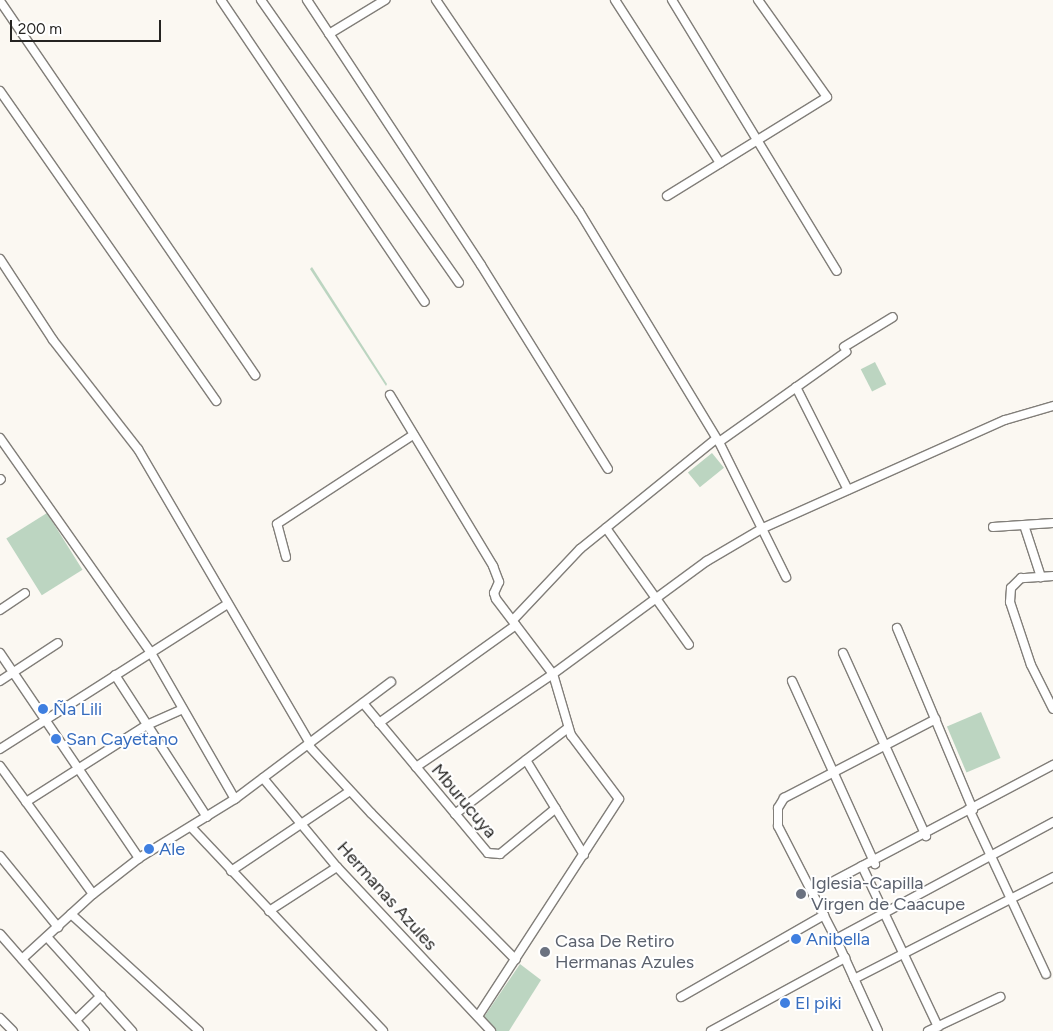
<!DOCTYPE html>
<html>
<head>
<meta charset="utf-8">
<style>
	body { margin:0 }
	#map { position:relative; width:1053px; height:1031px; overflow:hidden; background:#fbf8f2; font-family:Figtree,sans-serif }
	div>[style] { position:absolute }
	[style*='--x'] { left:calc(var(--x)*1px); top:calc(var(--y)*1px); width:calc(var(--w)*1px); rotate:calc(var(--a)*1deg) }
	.green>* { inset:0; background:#bcd5c1; transform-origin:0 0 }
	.roads { filter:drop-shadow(1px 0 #817e79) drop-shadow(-1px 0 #817e79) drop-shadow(0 1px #817e79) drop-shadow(0 -1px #817e79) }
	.minor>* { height:8px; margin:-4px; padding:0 4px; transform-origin:4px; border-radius:4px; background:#fff }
	.dots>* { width:14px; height:14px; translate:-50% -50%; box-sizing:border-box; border:2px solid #fff; border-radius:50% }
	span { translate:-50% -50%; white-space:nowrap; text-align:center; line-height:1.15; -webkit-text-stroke:4px #fff; paint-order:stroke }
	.shop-label { font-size:18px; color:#366cbe }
	.left { translate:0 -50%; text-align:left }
	.street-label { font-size:18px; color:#252422 }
	.worship-label { font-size:18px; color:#5b616d }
	.scale { position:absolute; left:10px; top:20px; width:151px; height:22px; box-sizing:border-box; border:2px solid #252422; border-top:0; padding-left:6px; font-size:15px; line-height:18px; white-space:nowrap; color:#252422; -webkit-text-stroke:4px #fff; paint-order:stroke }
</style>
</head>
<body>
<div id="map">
	<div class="green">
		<i style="clip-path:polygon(312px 267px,387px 384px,386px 386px,310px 269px)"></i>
		<i style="left:875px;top:362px;width:25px;height:16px;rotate:63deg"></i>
		<i style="left:712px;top:453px;width:19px;height:31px;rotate:51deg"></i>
		<i style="left:47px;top:513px;width:67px;height:48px;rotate:58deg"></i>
		<i style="left:981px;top:712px;width:50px;height:37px;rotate:67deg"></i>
		<i style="clip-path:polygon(520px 964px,541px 980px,509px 1031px,496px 1031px,484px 1017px)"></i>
	</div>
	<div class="roads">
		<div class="minor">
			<i style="--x:221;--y:0;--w:364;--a:56"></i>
			<i style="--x:261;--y:0;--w:345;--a:55"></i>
			<i style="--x:307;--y:0;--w:317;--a:56.7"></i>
			<i style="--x:481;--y:265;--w:240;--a:58.1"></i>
			<i style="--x:436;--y:0;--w:255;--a:55.9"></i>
			<i style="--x:579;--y:211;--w:270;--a:58.8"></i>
			<i style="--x:719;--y:442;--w:151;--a:63.6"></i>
			<i style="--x:615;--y:0;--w:194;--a:57.2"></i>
			<i style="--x:672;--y:0;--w:317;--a:58.7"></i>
			<i style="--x:0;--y:1;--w:453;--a:55.7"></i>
			<i style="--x:329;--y:34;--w:66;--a:-31.3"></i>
			<i style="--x:0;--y:91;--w:378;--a:55.1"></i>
			<i style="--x:667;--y:196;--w:188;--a:-31.7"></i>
			<i style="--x:827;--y:97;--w:119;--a:-125.4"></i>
			<i style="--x:0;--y:259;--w:97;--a:56.8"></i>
			<i style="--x:53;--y:340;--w:138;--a:52.1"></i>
			<i style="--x:138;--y:449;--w:341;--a:59.7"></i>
			<i style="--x:844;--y:347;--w:57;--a:-31.5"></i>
			<i style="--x:796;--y:387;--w:115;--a:63.2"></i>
			<i style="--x:390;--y:395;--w:200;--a:58.9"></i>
			<i style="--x:493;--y:566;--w:17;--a:69"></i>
			<i style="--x:499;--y:582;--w:12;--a:114"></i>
			<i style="--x:494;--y:593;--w:6;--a:72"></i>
			<i style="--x:496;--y:599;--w:94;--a:52.8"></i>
			<i style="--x:553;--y:674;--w:64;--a:73.6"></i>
			<i style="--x:571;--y:735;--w:80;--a:53.1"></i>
			<i style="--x:619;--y:799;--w:259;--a:123"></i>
			<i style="--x:0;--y:438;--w:263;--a:54.9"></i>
			<i style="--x:151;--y:653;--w:168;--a:60.1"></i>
			<i style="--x:719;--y:442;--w:156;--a:-35.3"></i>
			<i style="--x:0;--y:480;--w:1;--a:-45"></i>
			<i style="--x:1024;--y:525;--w:55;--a:71.9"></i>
			<i style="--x:993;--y:527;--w:60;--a:-3.8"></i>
			<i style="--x:606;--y:528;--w:143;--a:54.6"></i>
			<i style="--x:286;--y:557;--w:34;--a:-105"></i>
			<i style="--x:277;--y:524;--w:163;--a:-33.2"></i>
			<i style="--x:1053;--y:576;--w:32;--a:176"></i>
			<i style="--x:1021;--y:578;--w:14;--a:135"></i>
			<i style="--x:1011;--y:588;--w:14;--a:94"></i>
			<i style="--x:1010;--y:602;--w:66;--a:71.6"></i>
			<i style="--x:1031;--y:665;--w:49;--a:63.4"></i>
			<i style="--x:0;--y:610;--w:30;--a:-34"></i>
			<i style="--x:513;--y:620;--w:98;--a:-46.7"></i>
			<i style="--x:580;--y:549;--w:175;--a:-39"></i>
			<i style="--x:897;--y:628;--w:197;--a:67.3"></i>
			<i style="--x:0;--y:653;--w:248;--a:55.9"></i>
			<i style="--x:843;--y:653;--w:201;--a:65.6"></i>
			<i style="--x:115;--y:675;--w:169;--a:57.1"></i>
			<i style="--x:0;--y:681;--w:69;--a:-33.2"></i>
			<i style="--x:792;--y:681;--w:201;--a:65.6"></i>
			<i style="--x:363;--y:703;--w:195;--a:50.2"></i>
			<i style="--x:488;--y:853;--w:12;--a:5"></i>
			<i style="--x:500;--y:854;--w:72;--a:-39.4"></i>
			<i style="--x:379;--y:723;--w:168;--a:-35.6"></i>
			<i style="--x:308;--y:745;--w:93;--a:47.2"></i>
			<i style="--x:371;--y:813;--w:206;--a:45.4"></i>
			<i style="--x:0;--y:749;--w:270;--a:-32.5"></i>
			<i style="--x:526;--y:760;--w:111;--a:58.6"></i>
			<i style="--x:0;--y:766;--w:158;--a:54"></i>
			<i style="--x:416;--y:767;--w:166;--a:-34.2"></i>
			<i style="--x:553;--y:674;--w:191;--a:-36.3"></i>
			<i style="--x:707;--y:561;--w:65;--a:-30.5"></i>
			<i style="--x:763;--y:528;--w:265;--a:-24.1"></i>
			<i style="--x:1005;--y:420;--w:50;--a:-16.3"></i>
			<i style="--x:263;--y:778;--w:116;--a:50.3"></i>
			<i style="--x:337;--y:867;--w:225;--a:46.8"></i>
			<i style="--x:26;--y:802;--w:143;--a:-32.5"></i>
			<i style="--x:147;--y:725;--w:39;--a:-24"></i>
			<i style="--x:969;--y:809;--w:182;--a:65"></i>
			<i style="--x:455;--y:814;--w:142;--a:-37.3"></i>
			<i style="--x:191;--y:827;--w:280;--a:46.7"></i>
			<i style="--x:0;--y:856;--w:92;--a:50.8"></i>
			<i style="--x:862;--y:866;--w:178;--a:64.7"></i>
			<i style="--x:231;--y:871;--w:143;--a:-33.9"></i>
			<i style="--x:813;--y:892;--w:272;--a:-27.9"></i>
			<i style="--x:269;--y:911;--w:81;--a:-32.9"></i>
			<i style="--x:71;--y:914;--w:173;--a:42.4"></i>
			<i style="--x:0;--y:934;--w:129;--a:48.8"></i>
			<i style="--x:47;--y:937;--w:127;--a:47.9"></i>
			<i style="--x:836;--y:939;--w:247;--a:-28.3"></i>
			<i style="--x:22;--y:959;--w:96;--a:-42.5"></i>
			<i style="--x:93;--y:894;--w:58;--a:-38"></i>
			<i style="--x:139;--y:858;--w:113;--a:-31.6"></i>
			<i style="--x:235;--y:799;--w:195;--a:-36.9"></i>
			<i style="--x:854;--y:979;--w:224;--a:-27.1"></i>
			<i style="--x:681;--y:997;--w:165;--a:-29.8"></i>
			<i style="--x:0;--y:1018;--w:18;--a:45"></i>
			<i style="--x:76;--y:1020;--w:35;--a:-44"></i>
			<i style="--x:711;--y:1031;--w:153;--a:-28.6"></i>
			<i style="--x:878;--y:1031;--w:101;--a:-114.5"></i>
			<i style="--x:836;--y:939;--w:127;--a:-117.2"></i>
			<i style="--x:778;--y:826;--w:18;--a:-90"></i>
			<i style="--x:778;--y:808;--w:12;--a:-59"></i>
			<i style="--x:784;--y:798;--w:171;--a:-27.5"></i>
			<i style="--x:928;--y:1031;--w:80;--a:-25.3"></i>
		</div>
	</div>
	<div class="dots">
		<i style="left:43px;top:709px;background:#3f7fe0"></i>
		<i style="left:56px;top:739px;background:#3f7fe0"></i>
		<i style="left:149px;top:849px;background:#3f7fe0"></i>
		<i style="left:801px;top:894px;background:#6b7280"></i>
		<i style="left:796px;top:939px;background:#3f7fe0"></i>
		<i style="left:545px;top:952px;background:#6b7280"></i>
		<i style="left:785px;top:1003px;background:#3f7fe0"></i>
	</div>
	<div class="shop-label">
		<span class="left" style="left:53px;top:709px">Ña Lili</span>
		<span class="left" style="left:66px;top:739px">San Cayetano</span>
		<span class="left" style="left:159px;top:849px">Ale</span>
		<span class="left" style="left:806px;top:939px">Anibella</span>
		<span class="left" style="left:795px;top:1003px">El piki</span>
	</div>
	<div class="street-label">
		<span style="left:464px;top:801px;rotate:50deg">Mburucuya</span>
		<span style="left:387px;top:896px;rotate:48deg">Hermanas Azules</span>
	</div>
	<div class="worship-label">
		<span class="left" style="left:811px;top:894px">Iglesia-Capilla<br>Virgen de Caacupe</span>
		<span class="left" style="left:555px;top:952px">Casa De Retiro<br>Hermanas Azules</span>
	</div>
	<div class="scale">200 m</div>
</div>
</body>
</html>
